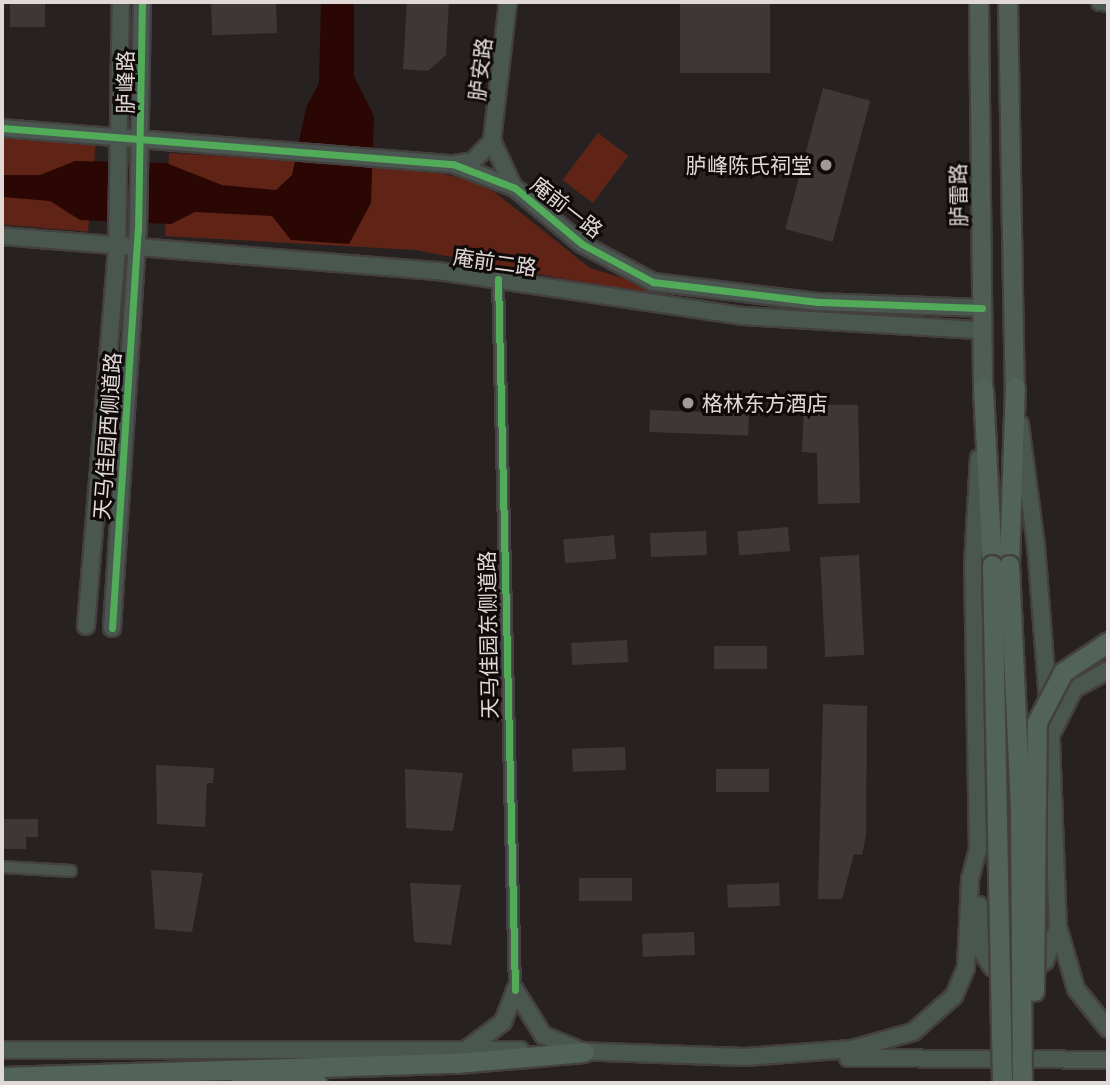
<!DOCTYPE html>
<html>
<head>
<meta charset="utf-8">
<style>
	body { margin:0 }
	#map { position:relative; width:1110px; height:1085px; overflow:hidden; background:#272221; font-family:Quicksand,"Noto Sans SC",sans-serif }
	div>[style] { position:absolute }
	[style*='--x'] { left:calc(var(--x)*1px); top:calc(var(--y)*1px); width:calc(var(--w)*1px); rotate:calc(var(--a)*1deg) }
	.green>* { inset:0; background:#602417; transform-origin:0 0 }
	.water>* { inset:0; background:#2b0703 }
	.building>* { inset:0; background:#3d3837; transform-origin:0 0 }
	.roads { filter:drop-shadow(2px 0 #44403f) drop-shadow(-2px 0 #44403f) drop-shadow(0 2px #44403f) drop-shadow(0 -2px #44403f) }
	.street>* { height:10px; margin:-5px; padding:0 5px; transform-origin:5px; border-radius:5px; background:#4b544e }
	.secondary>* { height:16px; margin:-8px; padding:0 8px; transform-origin:8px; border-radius:8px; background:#4a5750 }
	.primary>* { height:18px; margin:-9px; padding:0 9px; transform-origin:9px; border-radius:9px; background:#4f5d55 }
	.highway>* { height:19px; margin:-9.5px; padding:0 9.5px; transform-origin:9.5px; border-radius:9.5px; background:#52635b }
	.bridges { filter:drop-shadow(2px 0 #44403f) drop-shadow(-2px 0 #44403f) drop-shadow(0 2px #44403f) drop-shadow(0 -2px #44403f) }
	.highway-bridge>* { height:19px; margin:-9.5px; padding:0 9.5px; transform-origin:9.5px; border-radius:9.5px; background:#52635b }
	.cycleway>* { height:7px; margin:-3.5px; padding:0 3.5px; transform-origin:3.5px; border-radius:3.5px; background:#51ab58 }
	.dots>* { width:19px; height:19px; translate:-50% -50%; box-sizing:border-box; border:4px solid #100b0a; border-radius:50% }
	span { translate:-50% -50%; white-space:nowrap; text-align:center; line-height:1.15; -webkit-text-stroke:6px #100b0a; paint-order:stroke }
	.street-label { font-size:21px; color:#e0d9d8 }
	.poi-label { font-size:21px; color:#e0d9d8 }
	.right { translate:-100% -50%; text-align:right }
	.left { translate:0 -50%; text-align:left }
	.frame { position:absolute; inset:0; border:4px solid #e0d9d8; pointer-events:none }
</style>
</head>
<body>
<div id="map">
	<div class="green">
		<i style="left:598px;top:133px;width:38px;height:59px;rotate:37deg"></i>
		<i style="left:2px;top:136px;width:94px;height:88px;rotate:5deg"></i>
		<i style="clip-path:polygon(169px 153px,416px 168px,483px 183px,590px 268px,648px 286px,656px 297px,416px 250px,165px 236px)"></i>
	</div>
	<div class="water">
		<i style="clip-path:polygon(321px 2px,354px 2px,354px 76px,374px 116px,371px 203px,349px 244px,291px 240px,272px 216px,195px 212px,171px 224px,80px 220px,50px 201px,2px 197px,2px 175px,40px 175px,75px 161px,166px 163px,222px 185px,276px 190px,292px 175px,306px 108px,319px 83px)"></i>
	</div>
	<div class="building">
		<i style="left:10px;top:2px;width:35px;height:25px"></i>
		<i style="left:276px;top:2px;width:31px;height:65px;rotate:88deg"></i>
		<i style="clip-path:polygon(407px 2px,449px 2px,446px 55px,428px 71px,403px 69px)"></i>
		<i style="left:680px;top:2px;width:90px;height:71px"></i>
		<i style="left:823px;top:88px;width:49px;height:146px;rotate:15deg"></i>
		<i style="clip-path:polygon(804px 404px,858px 405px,860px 503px,818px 504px,817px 453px,802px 452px)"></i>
		<i style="left:650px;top:410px;width:99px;height:22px;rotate:2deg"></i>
		<i style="left:788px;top:527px;width:24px;height:51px;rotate:85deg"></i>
		<i style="left:706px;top:531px;width:24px;height:56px;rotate:88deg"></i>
		<i style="left:614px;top:535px;width:24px;height:51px;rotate:85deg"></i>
		<i style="left:859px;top:555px;width:100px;height:39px;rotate:87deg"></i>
		<i style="left:627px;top:640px;width:22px;height:56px;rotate:87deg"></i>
		<i style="left:767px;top:646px;width:23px;height:53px;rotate:90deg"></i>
		<i style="clip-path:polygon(823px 704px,867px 706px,866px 835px,862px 855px,854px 854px,842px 899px,818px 899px)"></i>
		<i style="left:625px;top:747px;width:23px;height:53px;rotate:88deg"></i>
		<i style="clip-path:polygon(156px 765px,214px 768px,213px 783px,207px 783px,205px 827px,157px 824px)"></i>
		<i style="clip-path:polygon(405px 769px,463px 773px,453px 831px,406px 828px)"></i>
		<i style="left:769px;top:769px;width:23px;height:53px;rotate:90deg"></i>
		<i style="clip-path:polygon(2px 819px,38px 819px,38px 837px,26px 837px,26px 849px,2px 849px)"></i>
		<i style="clip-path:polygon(151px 870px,203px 873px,192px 932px,155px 929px)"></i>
		<i style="left:632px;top:878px;width:23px;height:53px;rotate:90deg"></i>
		<i style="clip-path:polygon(410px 883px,461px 885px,451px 945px,414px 942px)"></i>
		<i style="left:779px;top:883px;width:23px;height:52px;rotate:88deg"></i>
		<i style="left:694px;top:932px;width:23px;height:52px;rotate:88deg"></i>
	</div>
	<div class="roads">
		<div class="street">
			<i style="--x:498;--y:279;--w:711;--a:88.63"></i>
			<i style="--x:2;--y:867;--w:69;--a:3.3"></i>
		</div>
		<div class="secondary">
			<i style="--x:508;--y:2;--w:140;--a:96.6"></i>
			<i style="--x:492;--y:141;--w:50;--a:65"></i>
			<i style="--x:1100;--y:2;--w:8;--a:7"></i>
			<i style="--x:2;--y:128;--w:452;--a:4.6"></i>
			<i style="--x:453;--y:164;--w:66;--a:21.2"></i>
			<i style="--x:515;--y:188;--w:87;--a:39.9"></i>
			<i style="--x:582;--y:244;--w:81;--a:28.2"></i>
			<i style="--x:653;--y:282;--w:166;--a:6.9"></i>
			<i style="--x:818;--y:302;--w:164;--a:2.1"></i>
			<i style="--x:455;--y:164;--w:18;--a:-9"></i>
			<i style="--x:473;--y:161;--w:28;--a:-46"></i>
			<i style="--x:2;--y:236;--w:437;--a:4.6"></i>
			<i style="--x:438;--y:271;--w:308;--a:8.4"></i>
			<i style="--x:743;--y:316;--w:239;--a:3.4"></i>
			<i style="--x:1020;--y:424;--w:122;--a:82.5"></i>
			<i style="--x:1036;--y:545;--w:196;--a:85.6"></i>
			<i style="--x:1051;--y:740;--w:187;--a:87.9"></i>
			<i style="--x:1058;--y:927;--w:65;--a:73.8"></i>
			<i style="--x:1076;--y:989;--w:51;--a:51.3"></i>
			<i style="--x:86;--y:626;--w:382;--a:-85.3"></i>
			<i style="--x:117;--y:245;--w:243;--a:-89.1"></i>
			<i style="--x:112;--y:628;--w:398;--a:-86.3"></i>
			<i style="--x:138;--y:231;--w:229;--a:-89"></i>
			<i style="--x:1053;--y:731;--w:47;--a:-63.4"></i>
			<i style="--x:1074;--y:689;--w:39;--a:-29"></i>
			<i style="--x:979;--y:905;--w:44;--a:88.7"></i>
			<i style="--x:980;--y:949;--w:22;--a:56"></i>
			<i style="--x:992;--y:967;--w:16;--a:14"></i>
			<i style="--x:1008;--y:971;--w:30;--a:-9"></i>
			<i style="--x:1038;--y:966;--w:9;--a:-36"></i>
			<i style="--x:1045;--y:961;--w:34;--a:-69"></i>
			<i style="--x:515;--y:990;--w:53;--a:58.1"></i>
			<i style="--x:543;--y:1035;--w:44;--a:22.5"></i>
			<i style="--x:467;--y:1049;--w:45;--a:-36.9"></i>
			<i style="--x:503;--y:1022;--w:34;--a:-69"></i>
			<i style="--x:2;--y:1050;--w:518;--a:0"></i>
			<i style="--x:574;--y:1051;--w:171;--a:2"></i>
			<i style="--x:745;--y:1057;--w:107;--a:-4.3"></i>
			<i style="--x:852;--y:1049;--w:63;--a:-15.6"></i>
			<i style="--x:913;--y:1032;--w:55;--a:-41.3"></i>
			<i style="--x:954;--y:996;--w:30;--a:-67"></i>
			<i style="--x:966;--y:968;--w:89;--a:-87.4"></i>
			<i style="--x:970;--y:879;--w:30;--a:-75"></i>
			<i style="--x:978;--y:850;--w:285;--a:-91"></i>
			<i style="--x:973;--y:565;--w:107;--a:-86.8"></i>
			<i style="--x:848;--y:1058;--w:260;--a:0.4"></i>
		</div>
		<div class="primary">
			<i style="--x:979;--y:2;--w:387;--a:89.4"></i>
			<i style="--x:1008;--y:2;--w:385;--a:89"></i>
		</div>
		<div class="highway">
			<i style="--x:983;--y:389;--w:176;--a:87.1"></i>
			<i style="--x:1009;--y:565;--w:178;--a:-88.1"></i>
			<i style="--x:2;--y:1077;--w:454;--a:-1.8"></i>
			<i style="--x:456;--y:1063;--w:128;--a:-4.9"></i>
			<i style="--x:241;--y:1082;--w:76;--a:0.8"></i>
		</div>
	</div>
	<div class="bridges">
		<div class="highway-bridge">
			<i style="--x:992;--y:565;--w:518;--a:88.89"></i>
			<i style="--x:1009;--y:565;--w:246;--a:87.4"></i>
			<i style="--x:1020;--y:811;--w:272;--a:89.6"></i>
			<i style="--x:1034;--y:991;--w:269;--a:-89.4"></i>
			<i style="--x:1037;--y:722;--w:56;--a:-62.5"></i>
			<i style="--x:1063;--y:672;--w:54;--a:-33.7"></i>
		</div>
	</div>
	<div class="cycleway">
		<i style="--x:2;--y:128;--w:452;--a:4.6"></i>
		<i style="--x:453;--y:164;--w:66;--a:21.2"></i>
		<i style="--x:515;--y:188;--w:87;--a:39.9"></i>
		<i style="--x:582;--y:244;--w:81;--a:28.2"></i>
		<i style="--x:653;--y:282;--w:166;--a:6.9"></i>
		<i style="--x:818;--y:302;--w:164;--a:2.1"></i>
		<i style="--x:498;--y:279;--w:711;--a:88.63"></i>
		<i style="--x:112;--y:628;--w:398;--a:-86.3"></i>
		<i style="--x:138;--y:231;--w:229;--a:-89"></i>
	</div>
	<div class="dots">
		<i style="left:826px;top:165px;background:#9f9998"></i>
		<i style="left:688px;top:403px;background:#9f9998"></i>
	</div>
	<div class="street-label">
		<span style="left:480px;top:69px;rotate:-83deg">胪安路</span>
		<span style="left:125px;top:82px;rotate:-90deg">胪峰路</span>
		<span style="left:958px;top:195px;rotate:-91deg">胪雷路</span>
		<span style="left:567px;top:207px;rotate:38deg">庵前一路</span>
		<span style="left:495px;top:262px;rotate:8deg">庵前二路</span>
		<span style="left:107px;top:436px;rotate:-86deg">天马佳园西侧道路</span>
		<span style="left:488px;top:635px;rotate:-91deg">天马佳园东侧道路</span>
	</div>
	<div class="poi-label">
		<span class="right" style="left:812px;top:165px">胪峰陈氏祠堂</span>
		<span class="left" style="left:702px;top:403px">格林东方酒店</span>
	</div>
	<div class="frame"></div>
</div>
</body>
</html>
